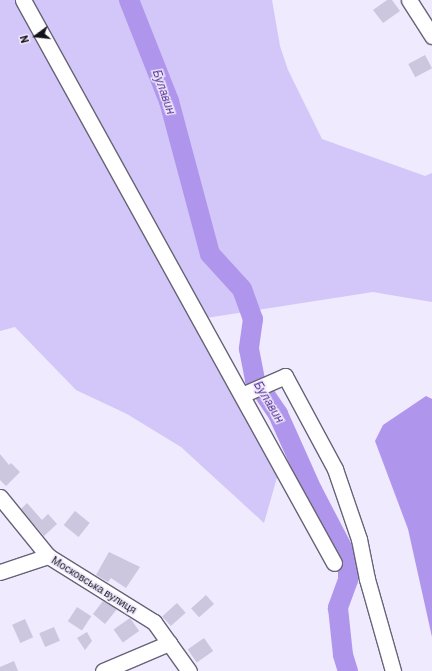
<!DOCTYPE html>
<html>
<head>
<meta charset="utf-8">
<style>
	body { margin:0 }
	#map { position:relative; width:432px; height:671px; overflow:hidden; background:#efeafe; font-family:Barlow,sans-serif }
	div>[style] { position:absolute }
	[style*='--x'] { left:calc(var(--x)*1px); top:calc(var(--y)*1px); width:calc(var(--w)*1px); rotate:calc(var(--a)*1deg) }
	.green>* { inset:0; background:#d3c6f8 }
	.water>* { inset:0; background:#af95ec }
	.river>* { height:20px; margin:-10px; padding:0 10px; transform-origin:10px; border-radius:10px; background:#af95ec }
	.building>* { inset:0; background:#ccc6de; transform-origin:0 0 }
	.roads { filter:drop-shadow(1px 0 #686378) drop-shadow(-1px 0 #686378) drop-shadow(0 1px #686378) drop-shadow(0 -1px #686378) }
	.minor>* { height:15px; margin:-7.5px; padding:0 7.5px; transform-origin:7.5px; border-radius:7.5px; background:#fff }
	span { translate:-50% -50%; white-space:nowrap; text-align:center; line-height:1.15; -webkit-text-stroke:3px #efeafe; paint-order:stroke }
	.street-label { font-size:11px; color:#14121a }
	.water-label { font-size:12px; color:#572f93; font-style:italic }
	.north { position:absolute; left:16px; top:16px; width:40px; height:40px; -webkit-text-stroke:3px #efeafe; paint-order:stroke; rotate:255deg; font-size:11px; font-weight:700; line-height:16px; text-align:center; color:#14121a }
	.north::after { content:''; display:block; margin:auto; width:14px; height:18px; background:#14121a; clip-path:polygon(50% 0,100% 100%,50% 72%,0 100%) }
</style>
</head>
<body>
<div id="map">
	<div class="green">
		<i style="clip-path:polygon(0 0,272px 0,280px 46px,288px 70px,322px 139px,425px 176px,432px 173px,432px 302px,373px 292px,193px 320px,278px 474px,264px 523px,181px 447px,127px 414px,76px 390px,15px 327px,0 331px)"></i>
	</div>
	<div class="water">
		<i style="clip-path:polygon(426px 396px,432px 399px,432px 637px,408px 529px,375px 441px,383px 425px)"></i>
	</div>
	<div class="river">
		<i style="--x:129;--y:0;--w:109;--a:68.4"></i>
		<i style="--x:169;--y:101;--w:158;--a:75"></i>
		<i style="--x:210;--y:254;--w:47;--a:47.6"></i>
		<i style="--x:242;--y:289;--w:32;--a:70"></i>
		<i style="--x:253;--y:319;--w:30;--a:98"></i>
		<i style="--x:249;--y:349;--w:32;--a:79"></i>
		<i style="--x:255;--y:380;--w:41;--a:55.9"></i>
		<i style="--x:278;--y:414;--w:83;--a:65.9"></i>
		<i style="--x:312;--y:490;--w:78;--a:62.4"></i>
		<i style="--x:348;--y:559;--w:21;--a:90"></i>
		<i style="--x:348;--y:580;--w:30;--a:110"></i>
		<i style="--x:338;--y:608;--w:47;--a:83.9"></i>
		<i style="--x:343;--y:655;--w:17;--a:73"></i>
	</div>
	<div class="building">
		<i style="clip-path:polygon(387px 0,392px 0,400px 11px,383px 23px,373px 10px)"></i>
		<i style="left:425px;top:55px;width:15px;height:19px;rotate:62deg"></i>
		<i style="clip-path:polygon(0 454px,9px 465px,11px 463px,20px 472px,6px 486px,0 480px)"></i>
		<i style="clip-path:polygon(27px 503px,42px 520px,48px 514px,57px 524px,44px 536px,21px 509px)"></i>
		<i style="left:75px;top:511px;width:19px;height:18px;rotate:39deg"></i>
		<i style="clip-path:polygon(109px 552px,140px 567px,126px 588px,111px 578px,108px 582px,96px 575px)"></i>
		<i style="left:206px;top:595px;width:12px;height:20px;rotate:48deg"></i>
		<i style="clip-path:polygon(103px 601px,117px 609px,105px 624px,93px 614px)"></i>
		<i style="left:177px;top:603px;width:13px;height:20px;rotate:48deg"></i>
		<i style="left:77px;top:607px;width:17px;height:17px;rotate:33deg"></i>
		<i style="left:130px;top:618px;width:16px;height:20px;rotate:55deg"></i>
		<i style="left:25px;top:619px;width:20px;height:14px;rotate:66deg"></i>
		<i style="left:54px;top:627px;width:15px;height:16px;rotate:67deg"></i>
		<i style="clip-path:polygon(87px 632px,92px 641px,85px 650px,77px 638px)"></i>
		<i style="left:204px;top:638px;width:16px;height:20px;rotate:55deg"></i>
		<i style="clip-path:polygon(14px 661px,18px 671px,0 671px,0 667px)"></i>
	</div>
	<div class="roads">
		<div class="minor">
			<i style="--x:23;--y:0;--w:643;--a:61.08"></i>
			<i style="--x:409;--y:0;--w:43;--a:57.4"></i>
			<i style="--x:242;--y:395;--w:47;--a:-23.8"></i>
			<i style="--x:285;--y:376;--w:106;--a:61.7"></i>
			<i style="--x:335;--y:469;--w:74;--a:71.1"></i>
			<i style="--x:359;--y:539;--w:41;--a:78.7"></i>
			<i style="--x:367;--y:579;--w:96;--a:74.2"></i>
			<i style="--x:0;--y:497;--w:76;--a:50.9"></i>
			<i style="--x:48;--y:556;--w:125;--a:31.9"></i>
			<i style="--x:154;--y:622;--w:60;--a:54.5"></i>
			<i style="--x:0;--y:572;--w:51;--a:-18.4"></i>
			<i style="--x:103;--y:671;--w:72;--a:-23"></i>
		</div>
	</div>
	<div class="street-label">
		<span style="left:94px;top:585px;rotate:32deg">Московська вулиця</span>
	</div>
	<div class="water-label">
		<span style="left:164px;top:92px;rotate:71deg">Булавин</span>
		<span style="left:269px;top:402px;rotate:59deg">Булавин</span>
	</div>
	<div class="north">N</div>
</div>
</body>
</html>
